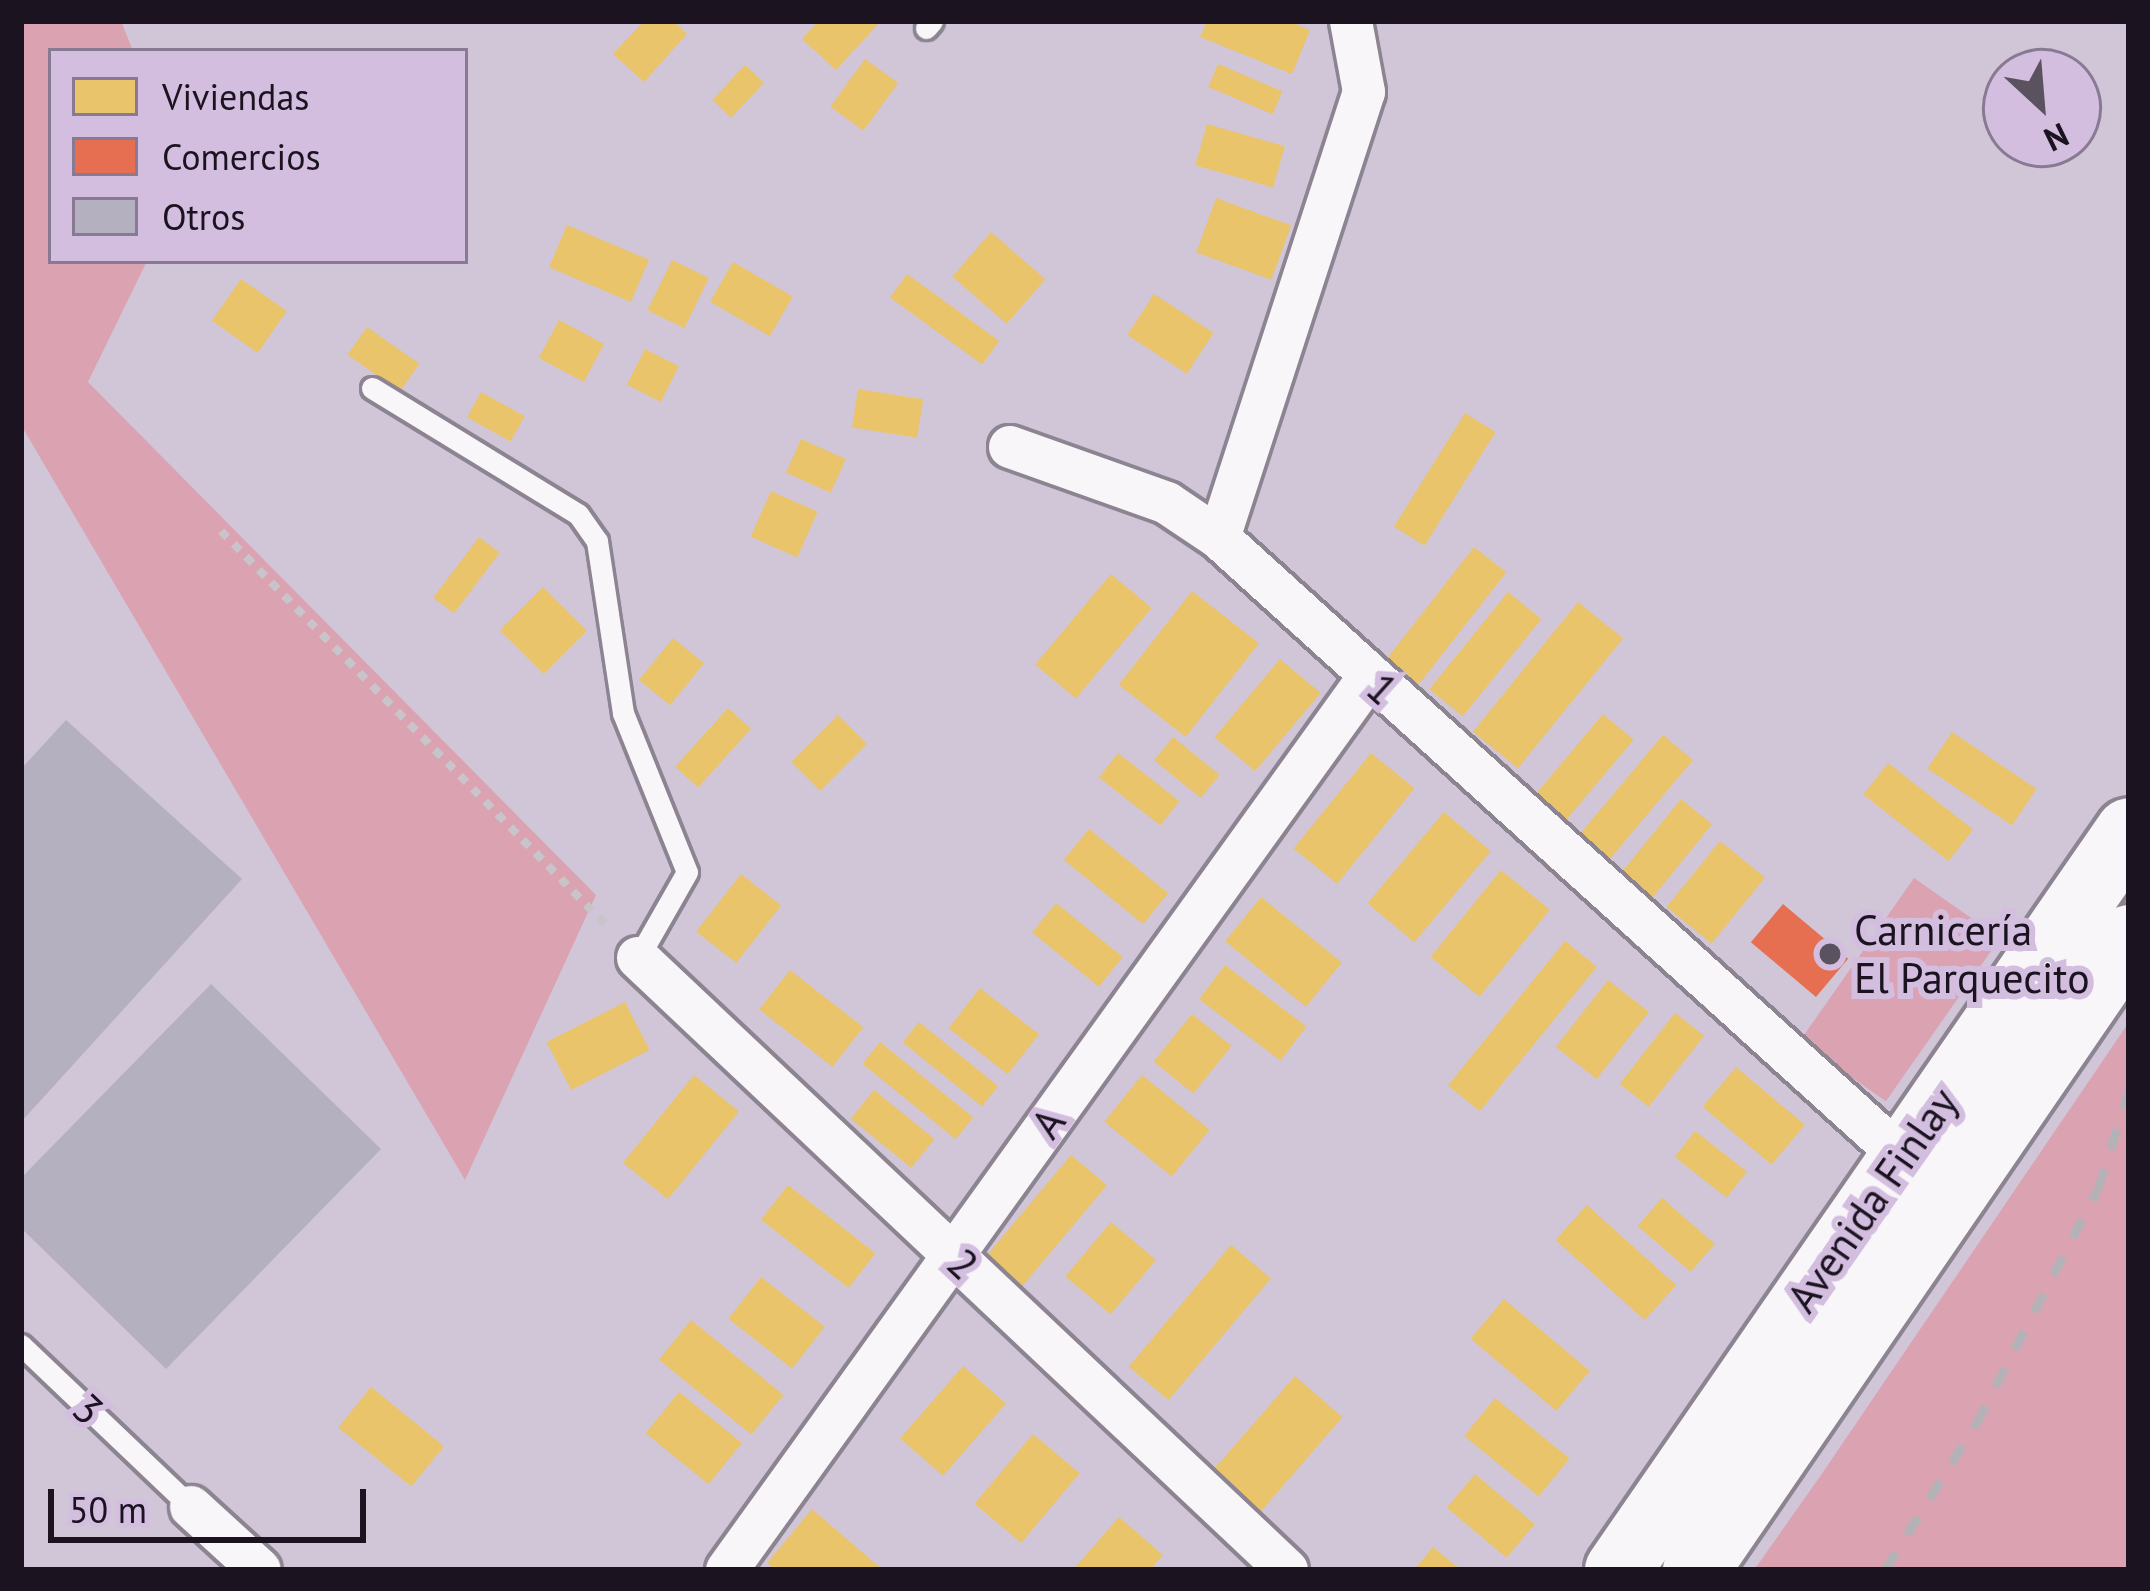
<!DOCTYPE html>
<html>
<head>
<meta charset="utf-8">
<style>
	body { margin:0 }
	#map { position:relative; width:2150px; height:1591px; overflow:hidden; background:#d1c6d8; font-family:"PT Sans",sans-serif }
	div>[style] { position:absolute }
	[style*='--x'] { left:calc(var(--x)*1px); top:calc(var(--y)*1px); width:calc(var(--w)*1px); rotate:calc(var(--a)*1deg) }
	.green>* { inset:0; background:#dba2b1; transform-origin:0 0 }
	.homes>* { inset:0; background:#e9c46a; transform-origin:0 0 }
	.shops>* { inset:0; background:#e76f51; transform-origin:0 0 }
	.building>* { inset:0; background:#b5b0bf }
	.path>* { height:8px; margin-top:-4px; transform-origin:0; background:repeating-linear-gradient(90deg,#c8c4ca 0 9px,transparent 0 18px) }
	.roads { filter:drop-shadow(3px 0 #8d8492) drop-shadow(-3px 0 #8d8492) drop-shadow(0 3px #8d8492) drop-shadow(0 -3px #8d8492) }
	.lane>* { height:21px; margin:-10.5px; padding:0 10.5px; transform-origin:10.5px; border-radius:10.5px; background:#f8f6f9 }
	.street>* { height:42px; margin:-21px; padding:0 21px; transform-origin:21px; border-radius:21px; background:#f8f6f9 }
	.highway>* { height:66px; margin:-33px; padding:0 33px; transform-origin:33px; border-radius:33px; background:#f8f6f9 }
	.rail>* { height:9px; margin-top:-4.5px; transform-origin:0; background:repeating-linear-gradient(90deg,#b5b2b7 0 21px,transparent 0 42px) }
	.dots>* { width:33px; height:33px; translate:-50% -50%; box-sizing:border-box; border:6px solid #d3bee0; border-radius:50% }
	span { translate:-50% -50%; white-space:nowrap; text-align:center; line-height:1.15; -webkit-text-stroke:12px #d3bee0; paint-order:stroke }
	.street-label { font-size:42px; color:#1b1420 }
	.poi-label { font-size:42px; color:#1b1420 }
	.left { translate:0 -50%; text-align:left }
	.frame { position:absolute; inset:0; border:24px solid #1b1420; pointer-events:none }
	.legend { position:absolute; left:48px; top:48px; width:420px; height:216px; box-sizing:border-box; background:#d3bee0; border:3px solid #897a93; margin:0; padding:15px 21px; list-style:none; font-size:36px; color:#1b1420 }
	.legend li { display:flex; align-items:center; gap:24px; height:60px }
	.legend b { width:60px; border:3px solid #897a93 }
	.north { position:absolute; left:1982px; top:48px; width:120px; height:120px; box-sizing:border-box; background:#d3bee0; border:3px solid #897a93; border-radius:50%; rotate:154deg; font-size:33px; font-weight:700; line-height:48px; text-align:center; color:#1b1420 }
	.north::after { content:''; display:block; margin:auto; width:42px; height:54px; background:#5b5260; clip-path:polygon(50% 0,100% 100%,50% 72%,0 100%) }
	.scale { position:absolute; left:48px; top:1489px; width:318px; height:54px; box-sizing:border-box; border:6px solid #1b1420; border-top:0; padding-left:15px; font-size:36px; line-height:42px; white-space:nowrap; color:#1b1420; -webkit-text-stroke:9px #d3bee0; paint-order:stroke }
</style>
</head>
<body>
<div id="map">
	<div class="green">
		<i style="clip-path:polygon(21px 21px,121px 21px,133px 51px,51px 51px,51px 261px,147px 261px,88px 382px,596px 895px,465px 1180px,21px 425px)"></i>
		<i style="left:1914px;top:878px;width:105px;height:199px;rotate:35deg"></i>
		<i style="clip-path:polygon(2129px 1022px,2129px 1570px,1754px 1570px,1821px 1475px)"></i>
	</div>
	<div class="homes">
		<i style="clip-path:polygon(644px 21px,673px 21px,687px 34px,644px 82px,613px 54px)"></i>
		<i style="clip-path:polygon(818px 21px,881px 21px,836px 70px,802px 39px)"></i>
		<i style="clip-path:polygon(1207px 21px,1289px 21px,1310px 30px,1292px 74px,1200px 37px)"></i>
		<i style="left:865px;top:59px;width:41px;height:59px;rotate:36deg"></i>
		<i style="left:1218px;top:64px;width:70px;height:25px;rotate:23deg"></i>
		<i style="left:745px;top:65px;width:26px;height:48px;rotate:43deg"></i>
		<i style="left:1207px;top:124px;width:81px;height:43px;rotate:16deg"></i>
		<i style="left:1216px;top:198px;width:80px;height:58px;rotate:20deg"></i>
		<i style="left:567px;top:225px;width:89px;height:46px;rotate:23deg"></i>
		<i style="left:991px;top:232px;width:72px;height:59px;rotate:41deg"></i>
		<i style="left:672px;top:260px;width:41px;height:56px;rotate:26deg"></i>
		<i style="left:733px;top:262px;width:69px;height:46px;rotate:30deg"></i>
		<i style="left:907px;top:274px;width:114px;height:29px;rotate:36deg"></i>
		<i style="left:241px;top:279px;width:56px;height:51px;rotate:35deg"></i>
		<i style="left:1154px;top:294px;width:71px;height:49px;rotate:33deg"></i>
		<i style="left:559px;top:320px;width:51px;height:43px;rotate:28deg"></i>
		<i style="left:367px;top:327px;width:64px;height:34px;rotate:35deg"></i>
		<i style="left:645px;top:349px;width:38px;height:40px;rotate:27deg"></i>
		<i style="left:858px;top:389px;width:66px;height:39px;rotate:9deg"></i>
		<i style="left:481px;top:392px;width:50px;height:29px;rotate:29deg"></i>
		<i style="left:1465px;top:413px;width:36px;height:134px;rotate:32deg"></i>
		<i style="left:801px;top:439px;width:49px;height:37px;rotate:24deg"></i>
		<i style="left:771px;top:491px;width:51px;height:50px;rotate:24deg"></i>
		<i style="left:479px;top:537px;width:26px;height:76px;rotate:37deg"></i>
		<i style="left:1474px;top:547px;width:41px;height:142px;rotate:38deg"></i>
		<i style="left:1111px;top:574px;width:53px;height:118px;rotate:40deg"></i>
		<i style="left:543px;top:587px;width:62px;height:61px;rotate:45deg"></i>
		<i style="left:1192px;top:591px;width:85px;height:119px;rotate:38deg"></i>
		<i style="left:1508px;top:592px;width:43px;height:125px;rotate:39deg"></i>
		<i style="left:1578px;top:602px;width:58px;height:167px;rotate:39deg"></i>
		<i style="left:673px;top:638px;width:40px;height:54px;rotate:39deg"></i>
		<i style="left:1280px;top:659px;width:53px;height:102px;rotate:40deg"></i>
		<i style="left:728px;top:708px;width:31px;height:79px;rotate:42deg"></i>
		<i style="left:1603px;top:714px;width:40px;height:118px;rotate:40deg"></i>
		<i style="left:838px;top:715px;width:41px;height:66px;rotate:45deg"></i>
		<i style="left:1952px;top:732px;width:102px;height:44px;rotate:34deg"></i>
		<i style="left:1663px;top:735px;width:39px;height:130px;rotate:40deg"></i>
		<i style="left:1173px;top:737px;width:60px;height:30px;rotate:39deg"></i>
		<i style="left:1118px;top:753px;width:78px;height:31px;rotate:38deg"></i>
		<i style="left:1371px;top:753px;width:56px;height:123px;rotate:39deg"></i>
		<i style="left:1888px;top:763px;width:108px;height:40px;rotate:38deg"></i>
		<i style="left:1681px;top:799px;width:40px;height:95px;rotate:39deg"></i>
		<i style="left:1444px;top:812px;width:61px;height:119px;rotate:40deg"></i>
		<i style="left:1089px;top:829px;width:102px;height:40px;rotate:39deg"></i>
		<i style="left:1720px;top:841px;width:58px;height:85px;rotate:39deg"></i>
		<i style="left:1501px;top:870px;width:63px;height:112px;rotate:39deg"></i>
		<i style="left:741px;top:874px;width:51px;height:73px;rotate:38deg"></i>
		<i style="left:1261px;top:897px;width:104px;height:57px;rotate:39deg"></i>
		<i style="left:1056px;top:903px;width:86px;height:38px;rotate:39deg"></i>
		<i style="left:1565px;top:941px;width:41px;height:186px;rotate:39deg"></i>
		<i style="left:1225px;top:965px;width:102px;height:43px;rotate:37deg"></i>
		<i style="left:790px;top:970px;width:93px;height:50px;rotate:38deg"></i>
		<i style="left:1608px;top:980px;width:52px;height:85px;rotate:38deg"></i>
		<i style="left:980px;top:988px;width:75px;height:51px;rotate:38deg"></i>
		<i style="left:625px;top:1002px;width:54px;height:88px;rotate:63deg"></i>
		<i style="left:1675px;top:1013px;width:37px;height:90px;rotate:38deg"></i>
		<i style="left:1192px;top:1014px;width:51px;height:61px;rotate:39deg"></i>
		<i style="left:919px;top:1022px;width:102px;height:26px;rotate:39deg"></i>
		<i style="left:880px;top:1042px;width:120px;height:28px;rotate:39deg"></i>
		<i style="left:1736px;top:1067px;width:90px;height:52px;rotate:40deg"></i>
		<i style="left:694px;top:1075px;width:58px;height:113px;rotate:39deg"></i>
		<i style="left:1142px;top:1075px;width:87px;height:60px;rotate:39deg"></i>
		<i style="left:874px;top:1090px;width:78px;height:37px;rotate:39deg"></i>
		<i style="left:1695px;top:1131px;width:66px;height:33px;rotate:38deg"></i>
		<i style="left:1071px;top:1155px;width:47px;height:138px;rotate:40deg"></i>
		<i style="left:788px;top:1185px;width:111px;height:44px;rotate:38deg"></i>
		<i style="left:1662px;top:1198px;width:70px;height:37px;rotate:41deg"></i>
		<i style="left:1587px;top:1205px;width:120px;height:47px;rotate:42deg"></i>
		<i style="left:1111px;top:1222px;width:59px;height:71px;rotate:40deg"></i>
		<i style="left:1231px;top:1245px;width:52px;height:159px;rotate:40deg"></i>
		<i style="left:761px;top:1277px;width:81px;height:53px;rotate:38deg"></i>
		<i style="left:1504px;top:1299px;width:112px;height:52px;rotate:40deg"></i>
		<i style="left:691px;top:1320px;width:119px;height:51px;rotate:39deg"></i>
		<i style="left:963px;top:1366px;width:57px;height:96px;rotate:41deg"></i>
		<i style="left:1295px;top:1376px;width:63px;height:131px;rotate:41deg"></i>
		<i style="left:371px;top:1387px;width:94px;height:52px;rotate:39deg"></i>
		<i style="left:679px;top:1392px;width:81px;height:53px;rotate:39deg"></i>
		<i style="left:1495px;top:1398px;width:96px;height:49px;rotate:39deg"></i>
		<i style="left:1033px;top:1434px;width:61px;height:91px;rotate:40deg"></i>
		<i style="left:1475px;top:1474px;width:78px;height:44px;rotate:40deg"></i>
		<i style="clip-path:polygon(812px 1509px,883px 1570px,775px 1570px,767px 1563px)"></i>
		<i style="clip-path:polygon(1119px 1517px,1163px 1555px,1150px 1570px,1073px 1570px)"></i>
		<i style="clip-path:polygon(1433px 1547px,1461px 1570px,1414px 1570px)"></i>
	</div>
	<div class="shops">
		<i style="left:1783px;top:904px;width:85px;height:50px;rotate:40deg"></i>
	</div>
	<div class="building">
		<i style="clip-path:polygon(66px 720px,242px 879px,21px 1122px,21px 769px)"></i>
		<i style="clip-path:polygon(211px 984px,381px 1149px,166px 1369px,21px 1228px,21px 1178px)"></i>
	</div>
	<div class="path">
		<i style="--x:221;--y:531;--w:557;--a:45.66"></i>
	</div>
	<div class="roads">
		<div class="lane">
			<i style="--x:926;--y:28;--w:9;--a:-49"></i>
			<i style="--x:372;--y:388;--w:241;--a:31.5"></i>
			<i style="--x:578;--y:514;--w:33;--a:55"></i>
			<i style="--x:597;--y:541;--w:174;--a:81.4"></i>
			<i style="--x:623;--y:713;--w:171;--a:68.1"></i>
			<i style="--x:687;--y:872;--w:99;--a:119.7"></i>
			<i style="--x:21;--y:1345;--w:235;--a:43.6"></i>
		</div>
		<div class="street">
			<i style="--x:1010;--y:447;--w:167;--a:19.6"></i>
			<i style="--x:1167;--y:503;--w:63;--a:33.9"></i>
			<i style="--x:1219;--y:538;--w:949;--a:42.18"></i>
			<i style="--x:1219;--y:538;--w:469;--a:-72"></i>
			<i style="--x:1364;--y:92;--w:72;--a:-100.4"></i>
			<i style="--x:638;--y:958;--w:892;--a:43.32"></i>
			<i style="--x:191;--y:1507;--w:93;--a:42.4"></i>
			<i style="--x:727;--y:1570;--w:1100;--a:-54.29"></i>
		</div>
		<div class="highway">
			<i style="--x:1618;--y:1570;--w:898;--a:-55.34"></i>
			<i style="--x:1696;--y:1570;--w:766;--a:-55.58"></i>
		</div>
	</div>
	<div class="rail">
		<i style="--x:1885;--y:1570;--w:172;--a:-58.1"></i>
		<i style="--x:1976;--y:1424;--w:265;--a:-62.6"></i>
		<i style="--x:2098;--y:1189;--w:104;--a:-72.6"></i>
	</div>
	<div class="dots">
		<i style="left:1830px;top:954px;background:#5b5260"></i>
	</div>
	<div class="street-label">
		<span style="left:1382px;top:689px;rotate:42deg">1</span>
		<span style="left:1048px;top:1123px;rotate:-54deg">A</span>
		<span style="left:1872px;top:1200px;rotate:-55deg">Avenida Finlay</span>
		<span style="left:963px;top:1264px;rotate:43deg">2</span>
		<span style="left:88px;top:1409px;rotate:44deg">3</span>
	</div>
	<div class="poi-label">
		<span class="left" style="left:1854px;top:954px">Carnicería<br>El Parquecito</span>
	</div>
	<div class="frame"></div>
	<ul class="legend">
	<li><b style="height:33px;background:#e9c46a"></b>Viviendas</li>
	<li><b style="height:33px;background:#e76f51"></b>Comercios</li>
	<li><b style="height:33px;background:#b5b0bf"></b>Otros</li>
	</ul>
	<div class="north">N</div>
	<div class="scale">50 m</div>
</div>
</body>
</html>
